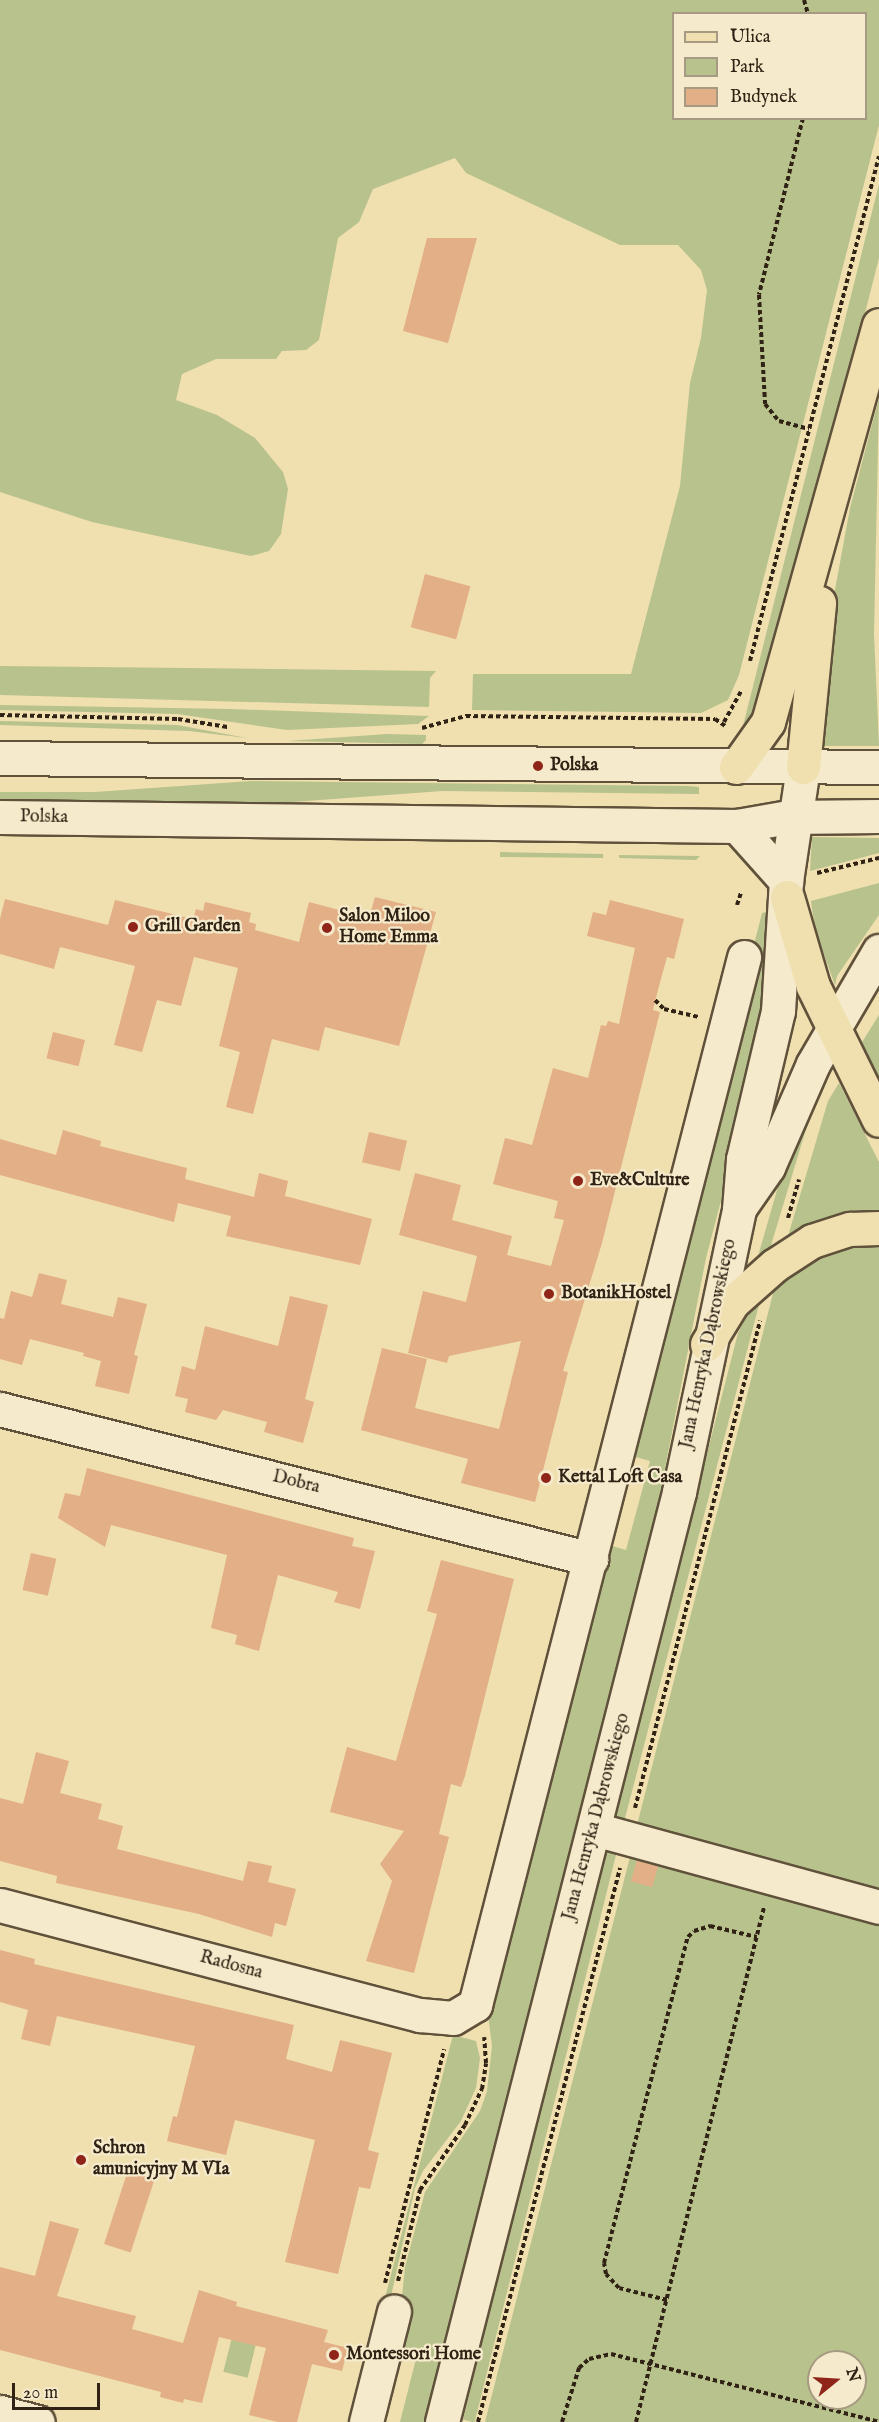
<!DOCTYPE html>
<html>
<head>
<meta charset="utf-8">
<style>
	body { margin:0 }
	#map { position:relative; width:879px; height:2422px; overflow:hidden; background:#f0dfaf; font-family:"IM FELL English",serif }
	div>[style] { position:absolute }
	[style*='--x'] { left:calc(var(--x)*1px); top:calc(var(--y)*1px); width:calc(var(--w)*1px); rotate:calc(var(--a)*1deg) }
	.green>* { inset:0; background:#b7c28d; transform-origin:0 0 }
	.building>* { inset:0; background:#e3af86; transform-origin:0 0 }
	.path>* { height:4px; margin-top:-2px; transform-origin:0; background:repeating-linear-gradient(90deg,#302214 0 4.5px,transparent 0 7.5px) }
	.roads { filter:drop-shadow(2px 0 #60513b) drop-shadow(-2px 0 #60513b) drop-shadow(0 2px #60513b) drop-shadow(0 -2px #60513b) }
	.minor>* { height:33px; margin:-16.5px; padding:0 16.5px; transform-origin:16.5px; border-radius:16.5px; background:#f5eacb }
	.major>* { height:33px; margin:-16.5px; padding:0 16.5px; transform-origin:16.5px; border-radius:16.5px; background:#f0dfaf }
	.dots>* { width:16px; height:16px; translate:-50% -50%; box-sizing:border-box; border:3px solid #f5eacb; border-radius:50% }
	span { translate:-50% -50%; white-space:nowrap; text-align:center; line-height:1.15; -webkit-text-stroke:4.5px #f5eacb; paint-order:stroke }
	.poi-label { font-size:18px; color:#302214; font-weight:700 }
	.left { translate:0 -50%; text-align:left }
	.street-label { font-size:18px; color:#302214 }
	.legend { position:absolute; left:672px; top:12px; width:195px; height:108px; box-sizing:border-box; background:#f5eacb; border:2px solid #a69a82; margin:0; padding:8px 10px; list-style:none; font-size:18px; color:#302214 }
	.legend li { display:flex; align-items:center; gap:12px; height:30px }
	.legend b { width:30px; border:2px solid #a69a82 }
	.north { position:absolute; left:807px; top:2350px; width:60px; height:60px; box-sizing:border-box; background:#f5eacb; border:2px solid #a69a82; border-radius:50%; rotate:72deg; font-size:16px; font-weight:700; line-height:24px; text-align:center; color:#302214 }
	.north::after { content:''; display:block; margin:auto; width:21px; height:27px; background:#8f2418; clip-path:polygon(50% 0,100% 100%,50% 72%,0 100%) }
	.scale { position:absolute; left:12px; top:2383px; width:88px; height:27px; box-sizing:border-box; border:3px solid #302214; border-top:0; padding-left:8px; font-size:18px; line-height:21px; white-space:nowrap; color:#302214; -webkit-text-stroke:4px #f5eacb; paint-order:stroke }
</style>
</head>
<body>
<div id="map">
	<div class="green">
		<i style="clip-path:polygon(evenodd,0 0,879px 0,879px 125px,739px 675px,728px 700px,701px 713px,472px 710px,473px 674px,631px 674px,680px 486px,690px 383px,701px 338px,707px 290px,701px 270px,678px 245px,620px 245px,466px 173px,455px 158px,373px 189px,359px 222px,338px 238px,319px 340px,306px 350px,282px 351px,276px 359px,216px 359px,182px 374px,176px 400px,217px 415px,255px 438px,283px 472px,288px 489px,281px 534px,269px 551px,251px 556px,92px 522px,0 492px,0 0,674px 14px,866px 14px,866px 118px,674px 118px,674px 14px)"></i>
		<i style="clip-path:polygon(879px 184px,879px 258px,770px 686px,740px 738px)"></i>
		<i style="clip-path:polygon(879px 398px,874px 634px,879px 746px,821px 746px,834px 595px,850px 508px)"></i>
		<i style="clip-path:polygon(0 666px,272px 669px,436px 671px,430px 678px,429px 707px,0 695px)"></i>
		<i style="clip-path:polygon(0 705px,231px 709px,429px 716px,418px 724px,287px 730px,177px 714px,0 710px)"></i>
		<i style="clip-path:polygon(0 721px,177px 725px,247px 738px,189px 731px,0 725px)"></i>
		<i style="clip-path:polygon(387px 734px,426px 735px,426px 740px,422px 744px,288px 741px)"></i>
		<i style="clip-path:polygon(251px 781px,687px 786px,699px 787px,699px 794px,442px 791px,279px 803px,0 799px,0 792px,95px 792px)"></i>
		<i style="clip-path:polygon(812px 837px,879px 838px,879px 853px,810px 871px)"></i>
		<i style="clip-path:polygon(500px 852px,603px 854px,603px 858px,500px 857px)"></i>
		<i style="clip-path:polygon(619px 855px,700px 856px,696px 860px,619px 858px)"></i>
		<i style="clip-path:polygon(879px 883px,879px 915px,837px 976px,835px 985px,815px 930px,811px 901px)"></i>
		<i style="clip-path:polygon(771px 911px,764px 1036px,706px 1258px,656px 1514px,425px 2422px,400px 2422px,418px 2351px,397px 2346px,405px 2267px,425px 2192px,480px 2111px,487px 2091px,492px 2046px,488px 2014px,602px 1543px,626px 1550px,650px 1461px,625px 1454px,762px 913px)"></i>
		<i style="clip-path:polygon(879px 1015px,879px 1086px,859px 1047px)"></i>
		<i style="clip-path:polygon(839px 1083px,879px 1162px,879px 1212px,830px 1217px,788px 1236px,828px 1101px)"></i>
		<i style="clip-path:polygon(805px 1115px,810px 1116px,769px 1252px,756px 1263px,784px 1166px)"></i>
		<i style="clip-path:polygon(evenodd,879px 1240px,879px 2422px,485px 2422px,630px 1857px,635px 1858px,640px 1842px,636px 1829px,778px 1274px,813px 1252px,879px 1240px,819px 2362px,855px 2362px,855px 2398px,819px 2398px,819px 2362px)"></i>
		<i style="clip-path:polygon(758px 1294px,760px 1301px,624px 1822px,614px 1816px,738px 1333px)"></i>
		<i style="left:617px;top:1851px;width:589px;height:12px;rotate:104deg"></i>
		<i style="clip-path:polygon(453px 2035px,476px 2041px,480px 2058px,476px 2088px,461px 2121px,423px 2171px,415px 2188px,390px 2301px,386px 2294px)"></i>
		<i style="left:234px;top:2329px;width:25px;height:44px;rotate:14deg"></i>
	</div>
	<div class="building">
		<i style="clip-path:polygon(427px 238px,477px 238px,448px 343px,403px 331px)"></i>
		<i style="left:425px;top:574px;width:47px;height:55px;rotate:15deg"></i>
		<i style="clip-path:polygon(375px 897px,436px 912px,399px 1046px,325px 1027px,319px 1051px,272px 1039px,253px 1114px,226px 1107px,240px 1052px,219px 1046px,238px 968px,194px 957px,181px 1006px,157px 1000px,142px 1052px,114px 1045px,135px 966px,60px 947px,54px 969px,0 954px,0 919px,5px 899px,108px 925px,115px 900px,193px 919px,196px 909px,203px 911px,205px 902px,251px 913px,249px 922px,256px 924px,255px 930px,299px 942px,309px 902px,369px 918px)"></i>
		<i style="clip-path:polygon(610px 900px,684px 919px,674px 959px,667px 957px,659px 986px,653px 1010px,660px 1012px,602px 1243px,563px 1371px,568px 1372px,535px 1502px,461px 1483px,468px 1459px,361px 1430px,382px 1348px,427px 1359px,415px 1408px,499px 1429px,521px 1341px,449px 1356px,447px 1363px,408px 1353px,423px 1291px,466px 1302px,477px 1256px,399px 1235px,415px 1173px,461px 1185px,452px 1220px,512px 1236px,507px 1255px,551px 1266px,564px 1220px,554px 1218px,558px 1201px,493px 1184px,505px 1138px,532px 1145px,553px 1068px,588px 1078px,601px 1025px,606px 1026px,608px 1021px,619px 1024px,635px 948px,587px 936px,593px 912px,606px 915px)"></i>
		<i style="left:53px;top:1032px;width:33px;height:27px;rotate:14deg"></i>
		<i style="clip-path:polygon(63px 1130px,101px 1141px,100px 1146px,187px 1168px,185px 1179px,254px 1197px,259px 1173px,288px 1181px,285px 1196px,372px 1219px,360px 1265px,226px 1236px,231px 1216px,178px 1203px,174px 1222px,0 1175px,0 1139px,56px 1155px)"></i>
		<i style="left:369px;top:1132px;width:39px;height:31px;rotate:13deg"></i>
		<i style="clip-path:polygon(39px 1273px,67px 1280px,61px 1304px,113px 1317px,118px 1297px,147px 1304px,134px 1355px,138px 1356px,129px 1394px,95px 1386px,101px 1361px,83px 1356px,84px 1353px,30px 1339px,22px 1365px,0 1359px,0 1318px,4px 1319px,11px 1291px,32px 1297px)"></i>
		<i style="clip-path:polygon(290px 1296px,328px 1305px,305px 1399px,314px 1402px,303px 1443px,264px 1432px,267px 1422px,223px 1410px,216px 1420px,185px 1412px,188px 1399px,175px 1396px,182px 1366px,195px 1370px,205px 1326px,278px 1346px)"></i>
		<i style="clip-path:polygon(87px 1468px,354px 1538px,352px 1546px,375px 1551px,360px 1609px,334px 1602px,338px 1592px,278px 1575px,259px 1651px,235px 1644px,237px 1635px,211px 1628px,227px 1555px,111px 1525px,105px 1547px,58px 1518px,65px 1493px,80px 1496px)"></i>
		<i style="left:31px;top:1553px;width:26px;height:38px;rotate:13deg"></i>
		<i style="clip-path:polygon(441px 1560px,514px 1579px,465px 1776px,461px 1787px,451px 1784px,439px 1834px,449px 1837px,414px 1973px,366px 1961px,392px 1881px,380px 1864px,404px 1831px,330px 1812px,347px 1747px,396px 1761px,437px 1614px,427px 1611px)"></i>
		<i style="clip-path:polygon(36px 1752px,69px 1761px,60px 1793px,102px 1804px,98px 1819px,123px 1826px,117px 1849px,243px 1881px,248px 1861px,272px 1866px,268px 1882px,296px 1889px,286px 1926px,275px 1923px,272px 1937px,199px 1914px,56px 1883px,57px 1876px,0 1861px,0 1798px,23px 1804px)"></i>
		<i style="left:637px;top:1860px;width:22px;height:22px;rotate:16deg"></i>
		<i style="clip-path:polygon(0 1950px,35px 1959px,34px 1964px,294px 2025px,286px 2059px,332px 2072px,340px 2040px,392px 2053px,368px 2150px,379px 2153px,370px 2189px,359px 2187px,338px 2274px,285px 2262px,315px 2140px,235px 2120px,226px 2155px,167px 2141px,173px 2116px,177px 2117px,195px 2046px,57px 2016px,50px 2046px,21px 2039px,28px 2010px,0 2002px)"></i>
		<i style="left:130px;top:2164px;width:28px;height:84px;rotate:18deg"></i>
		<i style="clip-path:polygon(50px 2221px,79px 2229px,57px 2296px,136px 2316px,132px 2329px,183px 2343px,199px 2290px,237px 2302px,236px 2306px,328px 2330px,324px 2342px,348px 2348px,342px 2371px,312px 2364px,297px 2422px,278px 2422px,249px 2415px,266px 2348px,219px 2337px,202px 2403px,184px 2399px,183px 2403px,160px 2397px,161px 2392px,0 2350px,0 2267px,35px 2276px)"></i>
	</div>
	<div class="path">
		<i style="--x:804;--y:0;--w:15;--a:74"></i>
		<i style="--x:803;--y:118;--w:182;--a:104"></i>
		<i style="--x:759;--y:295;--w:109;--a:86.8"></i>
		<i style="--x:765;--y:404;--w:22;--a:51"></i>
		<i style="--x:779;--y:421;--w:31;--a:15"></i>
		<i style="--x:750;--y:661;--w:521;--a:-75.67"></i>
		<i style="--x:0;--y:715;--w:178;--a:1.3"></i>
		<i style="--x:178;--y:719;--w:50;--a:9.3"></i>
		<i style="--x:724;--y:722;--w:35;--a:-61"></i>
		<i style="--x:422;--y:728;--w:46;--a:-15.3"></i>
		<i style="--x:466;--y:716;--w:249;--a:0.7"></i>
		<i style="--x:715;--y:719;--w:14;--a:34"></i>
		<i style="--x:817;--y:873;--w:64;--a:-13.6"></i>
		<i style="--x:737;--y:905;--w:13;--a:-72"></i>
		<i style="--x:655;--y:1000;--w:13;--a:45"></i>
		<i style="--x:664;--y:1009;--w:35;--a:13"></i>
		<i style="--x:788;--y:1218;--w:40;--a:-74"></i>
		<i style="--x:635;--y:1808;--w:503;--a:-75.6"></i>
		<i style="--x:398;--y:2281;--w:94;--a:-76.4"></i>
		<i style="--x:420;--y:2190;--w:79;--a:-55.3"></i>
		<i style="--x:465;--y:2125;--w:40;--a:-65"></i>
		<i style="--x:482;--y:2089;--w:26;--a:-81"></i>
		<i style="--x:486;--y:2063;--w:26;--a:-94"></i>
		<i style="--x:385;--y:2283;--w:241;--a:-75.8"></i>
		<i style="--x:667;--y:2300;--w:49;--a:-166"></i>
		<i style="--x:619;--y:2288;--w:19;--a:-133"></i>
		<i style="--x:606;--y:2274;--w:11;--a:-100"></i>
		<i style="--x:604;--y:2263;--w:337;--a:-75.6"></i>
		<i style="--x:688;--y:1937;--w:8;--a:-45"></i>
		<i style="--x:694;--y:1931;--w:17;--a:-17"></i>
		<i style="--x:710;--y:1926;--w:48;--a:13.2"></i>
		<i style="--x:478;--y:2422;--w:572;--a:-75.62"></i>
		<i style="--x:562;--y:2422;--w:57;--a:-72.5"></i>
		<i style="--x:579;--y:2368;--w:13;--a:-42"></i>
		<i style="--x:589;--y:2359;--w:23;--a:-13"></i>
		<i style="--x:611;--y:2354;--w:276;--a:14.2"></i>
		<i style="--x:636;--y:2422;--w:531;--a:-76.04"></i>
	</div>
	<div class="roads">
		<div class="minor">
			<i style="--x:0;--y:758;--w:879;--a:0.59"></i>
			<i style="--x:0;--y:817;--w:737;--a:0.7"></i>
			<i style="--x:737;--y:826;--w:52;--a:-10"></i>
			<i style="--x:788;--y:817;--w:91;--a:-0.6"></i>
			<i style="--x:737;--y:826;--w:74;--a:48.3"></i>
			<i style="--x:740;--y:1207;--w:49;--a:-55"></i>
			<i style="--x:768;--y:1167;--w:112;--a:-66.4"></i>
			<i style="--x:813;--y:1064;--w:131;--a:-59.7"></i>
			<i style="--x:0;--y:1409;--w:610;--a:14.24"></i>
			<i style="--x:594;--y:1829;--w:295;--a:15.3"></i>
			<i style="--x:0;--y:1905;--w:434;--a:14.7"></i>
			<i style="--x:420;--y:2015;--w:33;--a:5"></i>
			<i style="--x:453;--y:2018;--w:26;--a:-31"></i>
			<i style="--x:475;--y:2005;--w:1082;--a:-75.6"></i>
			<i style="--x:0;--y:2412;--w:39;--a:15"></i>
			<i style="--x:366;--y:2422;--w:114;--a:-75.8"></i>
			<i style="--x:442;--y:2422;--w:960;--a:-75.7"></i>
			<i style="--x:679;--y:1492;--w:289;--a:-78"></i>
			<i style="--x:739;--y:1209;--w:50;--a:-85.4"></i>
			<i style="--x:743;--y:1159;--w:152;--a:-76.7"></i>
			<i style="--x:778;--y:1011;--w:130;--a:-86.5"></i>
			<i style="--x:786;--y:881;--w:115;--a:-81.5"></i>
		</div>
		<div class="major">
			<i style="--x:736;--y:767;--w:55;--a:-54.6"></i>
			<i style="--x:768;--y:722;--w:412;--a:-74.4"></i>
			<i style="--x:803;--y:767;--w:165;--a:-84.4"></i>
			<i style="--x:787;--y:897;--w:93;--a:73.7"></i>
			<i style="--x:813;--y:986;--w:149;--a:63.8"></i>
			<i style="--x:707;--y:1344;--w:48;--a:-58.6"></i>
			<i style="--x:732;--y:1303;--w:57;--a:-41.5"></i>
			<i style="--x:775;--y:1265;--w:44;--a:-33"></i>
			<i style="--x:812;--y:1241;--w:40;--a:-18"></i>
			<i style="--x:850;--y:1229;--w:29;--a:-2"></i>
		</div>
	</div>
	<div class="dots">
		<i style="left:538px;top:766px;background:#8f2418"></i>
		<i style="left:133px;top:927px;background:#8f2418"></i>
		<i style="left:327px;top:928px;background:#8f2418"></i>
		<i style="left:578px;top:1181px;background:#8f2418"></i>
		<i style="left:549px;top:1294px;background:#8f2418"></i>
		<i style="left:546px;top:1478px;background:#8f2418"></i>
		<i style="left:81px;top:2160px;background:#8f2418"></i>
		<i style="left:334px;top:2355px;background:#8f2418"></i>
	</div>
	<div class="poi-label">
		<span class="left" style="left:550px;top:766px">Polska</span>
		<span class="left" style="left:339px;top:928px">Salon Miloo<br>Home Emma</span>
		<span class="left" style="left:145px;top:927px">Grill Garden</span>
		<span class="left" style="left:590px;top:1181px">Eve&amp;Culture</span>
		<span class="left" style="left:561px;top:1294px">BotanikHostel</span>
		<span class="left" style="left:558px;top:1478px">Kettal Loft Casa</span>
		<span class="left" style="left:93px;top:2160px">Schron<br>amunicyjny M VIa</span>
		<span class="left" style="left:346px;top:2355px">Montessori Home</span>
	</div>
	<div class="street-label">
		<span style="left:44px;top:818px;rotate:1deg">Polska</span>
		<span style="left:709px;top:1344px;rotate:-78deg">Jana Henryka Dąbrowskiego</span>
		<span style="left:296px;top:1483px;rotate:14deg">Dobra</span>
		<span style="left:597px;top:1817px;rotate:-75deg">Jana Henryka Dąbrowskiego</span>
		<span style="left:231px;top:1966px;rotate:15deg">Radosna</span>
	</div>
	<ul class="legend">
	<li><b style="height:8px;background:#f0dfaf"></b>Ulica</li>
	<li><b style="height:16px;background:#b7c28d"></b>Park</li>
	<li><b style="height:16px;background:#e3af86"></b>Budynek</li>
	</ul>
	<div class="north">N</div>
	<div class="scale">20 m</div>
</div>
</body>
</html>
